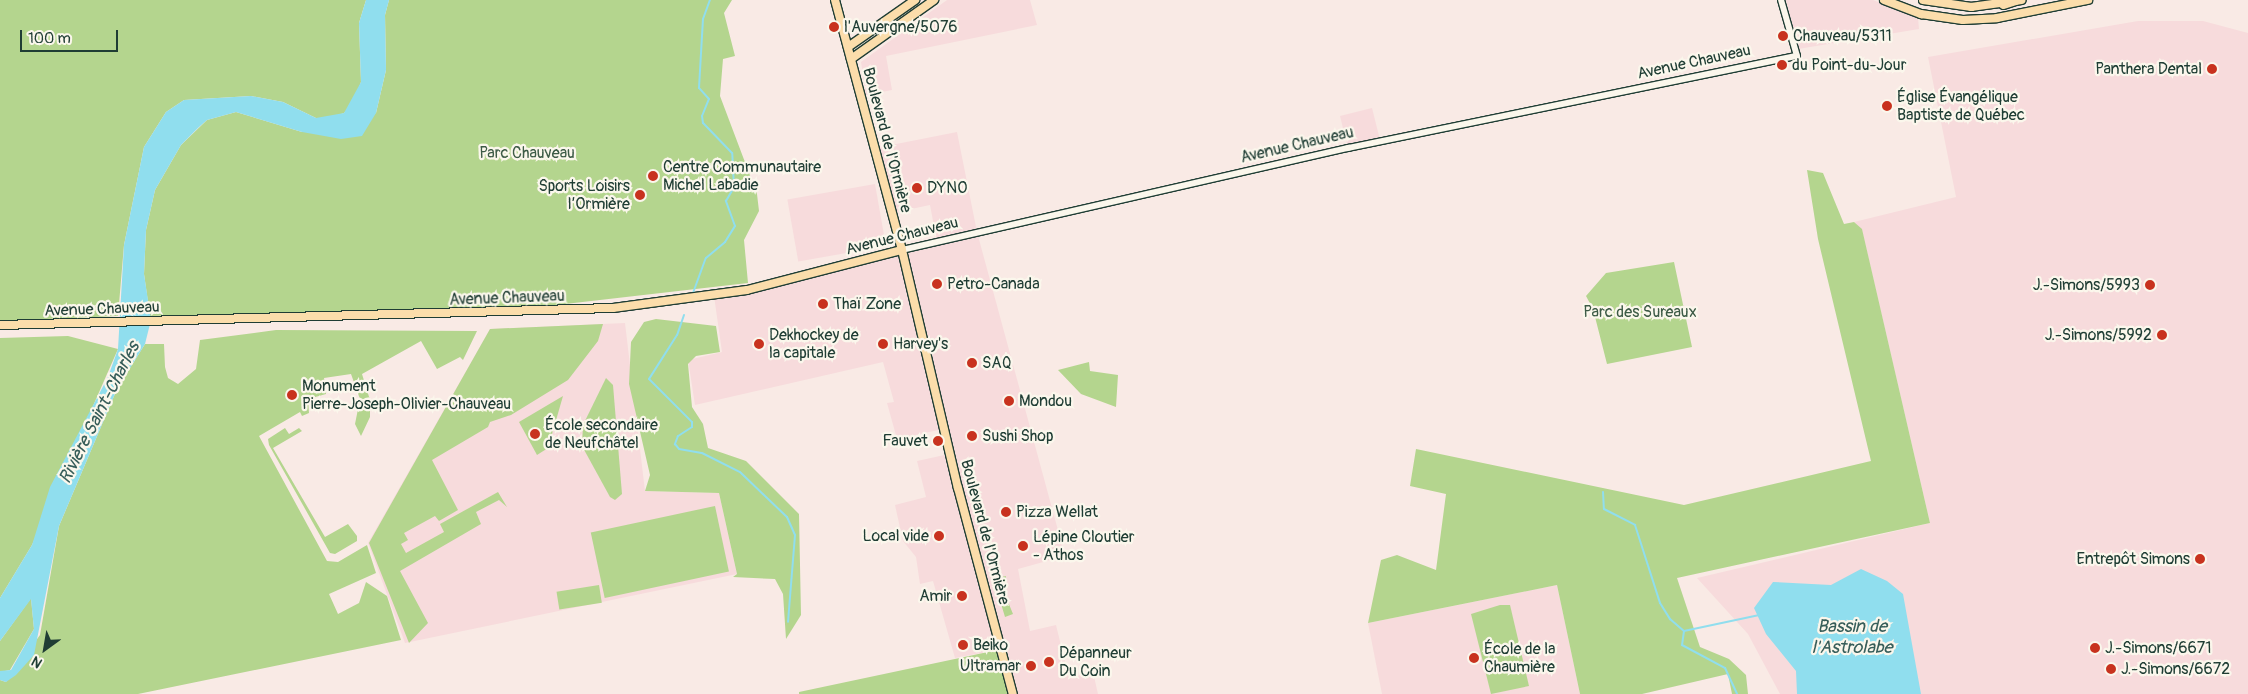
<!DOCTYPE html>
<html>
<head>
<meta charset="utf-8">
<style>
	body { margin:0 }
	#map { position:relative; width:2248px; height:694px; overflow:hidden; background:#f9eae5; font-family:Pangolin,sans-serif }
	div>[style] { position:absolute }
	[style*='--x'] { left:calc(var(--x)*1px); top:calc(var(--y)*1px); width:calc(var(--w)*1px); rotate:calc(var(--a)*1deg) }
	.built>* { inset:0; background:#f7dbdc; transform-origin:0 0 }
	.green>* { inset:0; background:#b4d58e; transform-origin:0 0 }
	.water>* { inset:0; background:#90deee }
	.stream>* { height:2px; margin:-1px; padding:0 1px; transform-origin:1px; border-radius:1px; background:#90deee }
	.roads { filter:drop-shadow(1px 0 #1f3d34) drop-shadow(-1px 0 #1f3d34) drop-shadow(0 1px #1f3d34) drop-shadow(0 -1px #1f3d34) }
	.minor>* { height:6px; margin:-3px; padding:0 3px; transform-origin:3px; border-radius:3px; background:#fbf7ec }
	.major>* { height:8px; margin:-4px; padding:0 4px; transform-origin:4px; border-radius:4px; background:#fbddab }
	.highway>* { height:9px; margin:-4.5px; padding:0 4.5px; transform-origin:4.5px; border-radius:4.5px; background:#fbddab }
	.dots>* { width:14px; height:14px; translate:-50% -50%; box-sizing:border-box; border:2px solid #fbf7ec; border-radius:50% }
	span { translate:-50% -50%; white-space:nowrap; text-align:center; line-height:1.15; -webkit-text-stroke:4.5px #fbf7ec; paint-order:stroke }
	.poi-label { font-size:16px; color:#1f3d34 }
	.left { translate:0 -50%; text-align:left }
	.right { translate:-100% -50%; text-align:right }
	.street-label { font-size:16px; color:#1f3d34 }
	.park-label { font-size:16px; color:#3d5b46 }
	.water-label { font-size:18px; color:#365d59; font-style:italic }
	.north { position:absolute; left:20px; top:624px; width:50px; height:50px; -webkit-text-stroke:4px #fbf7ec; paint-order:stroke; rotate:212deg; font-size:14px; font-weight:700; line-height:20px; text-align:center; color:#1f3d34 }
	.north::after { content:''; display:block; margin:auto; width:18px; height:22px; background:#1f3d34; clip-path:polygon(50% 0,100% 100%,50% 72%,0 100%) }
	.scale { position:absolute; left:20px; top:30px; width:98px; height:22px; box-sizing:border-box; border:2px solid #1f3d34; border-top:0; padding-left:6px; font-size:15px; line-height:18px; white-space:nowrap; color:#1f3d34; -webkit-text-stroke:4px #fbf7ec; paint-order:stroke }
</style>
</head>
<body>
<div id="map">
	<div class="built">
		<i style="clip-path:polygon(947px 0,1030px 0,1037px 25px,886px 56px,892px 90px,866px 95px,861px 62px)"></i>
		<i style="clip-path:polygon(1786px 0,1873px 0,1918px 18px,1919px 29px,1798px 49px)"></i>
		<i style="clip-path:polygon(2138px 21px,2203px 21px,2248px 33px,2248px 694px,1780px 694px,1748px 634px,1697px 578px,1930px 523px,1862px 230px,1854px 222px,1956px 197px,1928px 57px)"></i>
		<i style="left:1372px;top:108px;width:34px;height:33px;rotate:76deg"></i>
		<i style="clip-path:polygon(957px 132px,977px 232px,1065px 556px,1018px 569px,1030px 631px,1056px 625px,1069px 678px,1093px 672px,1098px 694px,1013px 694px,1002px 649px,955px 658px,933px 581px,920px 584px,916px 557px,903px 541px,895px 505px,926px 497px,917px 461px,949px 454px,943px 429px,897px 439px,887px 403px,894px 402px,883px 362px,695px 405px,688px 360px,722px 352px,714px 296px,937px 242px,930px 205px,892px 213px,876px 148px)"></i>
		<i style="left:875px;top:184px;width:63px;height:89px;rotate:80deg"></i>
		<i style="clip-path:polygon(625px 323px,645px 491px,719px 493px,737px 574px,405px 643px,368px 543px,490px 329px)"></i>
		<i style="clip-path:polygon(1557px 585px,1580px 694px,1382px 694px,1368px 623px)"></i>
	</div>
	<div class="green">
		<i style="clip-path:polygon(0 0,366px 0,359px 23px,361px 82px,352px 105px,344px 113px,330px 118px,316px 118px,283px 102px,251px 96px,184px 100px,166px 112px,144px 147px,124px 245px,118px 316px,0 321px)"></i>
		<i style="clip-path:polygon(389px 0,732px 0,724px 13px,735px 56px,723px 59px,720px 96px,757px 194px,759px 211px,744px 240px,748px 283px,539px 307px,150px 316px,144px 274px,146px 230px,155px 190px,181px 145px,207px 120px,236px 112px,302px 132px,376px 113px,386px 70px,385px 15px)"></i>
		<i style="clip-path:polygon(1807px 170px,1823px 173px,1844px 224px,1854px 222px,1862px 229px,1930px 523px,1677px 578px,1700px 647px,1729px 659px,1746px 675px,1748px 694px,1732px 694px,1728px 674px,1642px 694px,1580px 694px,1557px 585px,1368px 623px,1381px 560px,1397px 555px,1436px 570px,1446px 494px,1410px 486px,1416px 449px,1684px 505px,1871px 461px,1818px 239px)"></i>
		<i style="clip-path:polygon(1674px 262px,1692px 347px,1607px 364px,1593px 309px,1586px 296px,1606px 273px)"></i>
		<i style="clip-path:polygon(656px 319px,716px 326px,720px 352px,696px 356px,688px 364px,692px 407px,703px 424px,708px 448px,746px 461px,799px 514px,801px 615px,786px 639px,783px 594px,775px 579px,733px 577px,737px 574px,719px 493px,645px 491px,650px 475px,629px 384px,631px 342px,644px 322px)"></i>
		<i style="clip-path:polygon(603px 324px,598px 341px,568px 380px,511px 415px,490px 422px,488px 427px,432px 460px,458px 510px,439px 521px,435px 516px,404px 533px,408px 540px,401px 544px,406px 553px,444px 532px,440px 524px,498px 492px,507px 507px,499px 500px,476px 512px,481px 524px,400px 571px,428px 623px,409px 643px,369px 543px,490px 329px)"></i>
		<i style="clip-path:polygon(276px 330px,477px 331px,463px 360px,460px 357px,437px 369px,421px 341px,362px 374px,370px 400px,370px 417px,361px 436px,355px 424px,360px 399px,351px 374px,324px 378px,326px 394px,308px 399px,309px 413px,302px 416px,300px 412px,259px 436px,327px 561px,338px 562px,367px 545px,376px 573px,329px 594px,338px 614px,359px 603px,366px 582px,387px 596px,401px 640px,138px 694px,0 694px,0 680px,6px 682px,40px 635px,59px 526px,117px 389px,145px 344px,164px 344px,165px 367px,168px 378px,178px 384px,196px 369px,200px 340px)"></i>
		<i style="clip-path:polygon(68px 336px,118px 349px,32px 545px,0 598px,0 338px)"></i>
		<i style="clip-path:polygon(1089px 362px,1090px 371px,1118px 375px,1116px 407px,1081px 394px,1058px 370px)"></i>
		<i style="clip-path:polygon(606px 378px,613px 385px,622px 494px,615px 500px,610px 497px,582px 446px,583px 425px)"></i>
		<i style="clip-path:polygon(563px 396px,548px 448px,537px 455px,519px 422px)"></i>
		<i style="clip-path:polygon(285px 428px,289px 434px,299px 428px,302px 431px,273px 448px,325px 537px,348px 524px,357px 536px,357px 541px,335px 554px,330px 553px,269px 445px,268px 439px)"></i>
		<i style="left:715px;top:506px;width:67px;height:127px;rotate:78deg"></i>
		<i style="clip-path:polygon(1006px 576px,1004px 592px,1013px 614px,1005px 617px,995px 584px,997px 578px)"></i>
		<i style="left:599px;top:585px;width:18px;height:43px;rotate:81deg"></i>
		<i style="clip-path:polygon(31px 598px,34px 629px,10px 670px,0 672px,0 641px)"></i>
		<i style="clip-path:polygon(1500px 605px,1510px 605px,1529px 686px,1491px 694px,1471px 614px)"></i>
		<i style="clip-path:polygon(1002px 649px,1013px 694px,799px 694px,799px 692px)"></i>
	</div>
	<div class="water">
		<i style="clip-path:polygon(366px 0,389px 0,385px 15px,386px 70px,376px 113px,362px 136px,341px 139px,302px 132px,236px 112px,207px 120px,198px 128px,181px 145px,155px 190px,146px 230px,144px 274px,151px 320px,145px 344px,117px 389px,59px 526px,34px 655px,16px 675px,6px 682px,0 680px,0 671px,11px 670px,34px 629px,31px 599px,0 641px,0 598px,32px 545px,50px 487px,108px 377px,118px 349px,124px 245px,144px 147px,166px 112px,184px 100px,251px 96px,283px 102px,316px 118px,344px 113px,361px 82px,359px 23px)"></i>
		<i style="clip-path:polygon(1861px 569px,1887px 581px,1903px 594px,1921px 694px,1797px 694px,1796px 671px,1766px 634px,1754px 608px,1773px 582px,1831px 585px)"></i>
	</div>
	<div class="stream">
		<i style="--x:693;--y:293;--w:37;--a:-70"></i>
		<i style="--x:706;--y:258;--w:25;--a:-40"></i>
		<i style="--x:725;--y:242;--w:19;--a:-58"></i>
		<i style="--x:735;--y:226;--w:27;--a:-110"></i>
		<i style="--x:726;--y:201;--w:16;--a:-60"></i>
		<i style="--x:734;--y:187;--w:34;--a:-93"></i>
		<i style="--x:732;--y:153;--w:42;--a:-134"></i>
		<i style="--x:703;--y:123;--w:7;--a:-98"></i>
		<i style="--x:702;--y:116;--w:18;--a:-68"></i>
		<i style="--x:709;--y:99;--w:15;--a:-132"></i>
		<i style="--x:699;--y:88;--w:69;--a:-86.7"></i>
		<i style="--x:703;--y:19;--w:20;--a:-70"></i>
		<i style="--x:684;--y:315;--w:21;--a:109"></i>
		<i style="--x:677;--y:335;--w:52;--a:122.5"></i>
		<i style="--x:649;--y:379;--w:61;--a:45"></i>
		<i style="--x:692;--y:422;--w:5;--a:90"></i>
		<i style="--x:692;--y:427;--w:17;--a:147"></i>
		<i style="--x:678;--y:436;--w:9;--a:111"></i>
		<i style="--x:675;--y:444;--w:6;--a:51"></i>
		<i style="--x:679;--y:449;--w:23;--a:10"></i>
		<i style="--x:702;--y:453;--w:42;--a:26.6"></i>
		<i style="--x:740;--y:472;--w:65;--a:43.8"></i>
		<i style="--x:787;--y:517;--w:20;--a:66"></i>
		<i style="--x:795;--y:535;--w:87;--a:94.6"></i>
		<i style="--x:1603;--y:492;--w:17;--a:87"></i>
		<i style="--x:1604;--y:509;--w:35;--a:27"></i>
		<i style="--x:1635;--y:525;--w:82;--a:72.2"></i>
		<i style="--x:1660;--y:603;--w:19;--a:58"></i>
		<i style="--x:1670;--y:619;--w:18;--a:41"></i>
		<i style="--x:1684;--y:631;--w:77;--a:-12"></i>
		<i style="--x:1684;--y:631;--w:14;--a:98"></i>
		<i style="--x:1682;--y:645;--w:49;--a:28.1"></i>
		<i style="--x:1725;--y:668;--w:29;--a:65"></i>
	</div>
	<div class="roads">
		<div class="minor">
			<i style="--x:902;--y:250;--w:458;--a:-12.9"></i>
			<i style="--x:1348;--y:148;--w:458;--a:-11.6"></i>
			<i style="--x:1797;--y:56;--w:58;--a:-105.9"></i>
		</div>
		<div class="major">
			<i style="--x:835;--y:0;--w:259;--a:75"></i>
			<i style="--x:902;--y:250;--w:244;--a:76.8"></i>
			<i style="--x:958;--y:488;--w:213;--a:75.1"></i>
			<i style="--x:1884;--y:0;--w:40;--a:21"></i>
			<i style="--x:1921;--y:14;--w:42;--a:8.1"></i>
			<i style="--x:1963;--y:20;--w:34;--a:-3"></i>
			<i style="--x:1997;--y:18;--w:93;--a:-11.2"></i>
			<i style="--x:1923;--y:0;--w:49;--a:8.3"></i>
			<i style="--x:1971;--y:7;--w:51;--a:-7.8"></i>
			<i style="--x:848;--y:47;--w:82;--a:-35"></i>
			<i style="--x:851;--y:59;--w:102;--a:-35.4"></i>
			<i style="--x:0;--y:325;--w:613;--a:-1.59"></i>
			<i style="--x:613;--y:308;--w:135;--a:-7.7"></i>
			<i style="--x:747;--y:290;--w:160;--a:-14.5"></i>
		</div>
		<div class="highway">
			<i style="--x:2003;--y:4;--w:13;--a:-18"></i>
		</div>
	</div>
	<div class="dots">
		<i style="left:834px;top:27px;background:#c8321e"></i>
		<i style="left:1783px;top:36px;background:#c8321e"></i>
		<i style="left:1782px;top:65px;background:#c8321e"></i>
		<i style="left:2212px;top:69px;background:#c8321e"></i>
		<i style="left:1887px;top:106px;background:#c8321e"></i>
		<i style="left:653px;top:176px;background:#c8321e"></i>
		<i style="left:917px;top:188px;background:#c8321e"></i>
		<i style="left:640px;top:195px;background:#c8321e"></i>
		<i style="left:937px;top:284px;background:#c8321e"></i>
		<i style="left:2150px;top:285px;background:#c8321e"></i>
		<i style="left:823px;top:304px;background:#c8321e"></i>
		<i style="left:2162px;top:335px;background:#c8321e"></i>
		<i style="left:759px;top:344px;background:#c8321e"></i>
		<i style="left:883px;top:344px;background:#c8321e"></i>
		<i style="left:972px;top:363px;background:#c8321e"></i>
		<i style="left:292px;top:395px;background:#c8321e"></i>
		<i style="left:1009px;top:401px;background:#c8321e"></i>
		<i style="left:535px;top:434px;background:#c8321e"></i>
		<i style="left:972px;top:436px;background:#c8321e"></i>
		<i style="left:938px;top:441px;background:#c8321e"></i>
		<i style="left:1006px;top:512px;background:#c8321e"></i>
		<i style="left:939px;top:536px;background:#c8321e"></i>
		<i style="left:1023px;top:546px;background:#c8321e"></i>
		<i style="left:2200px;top:559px;background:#c8321e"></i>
		<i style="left:962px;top:596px;background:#c8321e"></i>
		<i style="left:963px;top:645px;background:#c8321e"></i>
		<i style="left:2095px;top:648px;background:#c8321e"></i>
		<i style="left:1474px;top:658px;background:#c8321e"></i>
		<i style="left:1049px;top:662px;background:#c8321e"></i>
		<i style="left:1031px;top:666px;background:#c8321e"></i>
		<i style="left:2111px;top:669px;background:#c8321e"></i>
	</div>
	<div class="poi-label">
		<span class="left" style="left:844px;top:27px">l'Auvergne/5076</span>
		<span class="left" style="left:1793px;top:36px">Chauveau/5311</span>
		<span class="left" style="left:1792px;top:65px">du Point-du-Jour</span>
		<span class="right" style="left:2202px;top:69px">Panthera Dental</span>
		<span class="left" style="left:1897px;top:106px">Église Évangélique<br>Baptiste de Québec</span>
		<span class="left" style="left:663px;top:176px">Centre Communautaire<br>Michel Labadie</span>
		<span class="right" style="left:630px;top:195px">Sports Loisirs<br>l’Ormière</span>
		<span class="left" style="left:927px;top:188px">DYNO</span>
		<span class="left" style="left:947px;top:284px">Petro-Canada</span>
		<span class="right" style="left:2140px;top:285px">J.-Simons/5993</span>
		<span class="left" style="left:833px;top:304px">Thaï Zone</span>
		<span class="left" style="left:769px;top:344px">Dekhockey de<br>la capitale</span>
		<span class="right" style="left:2152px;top:335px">J.-Simons/5992</span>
		<span class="left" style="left:893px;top:344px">Harvey's</span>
		<span class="left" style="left:982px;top:363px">SAQ</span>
		<span class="left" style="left:302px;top:395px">Monument<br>Pierre-Joseph-Olivier-Chauveau</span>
		<span class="left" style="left:1019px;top:401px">Mondou</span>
		<span class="left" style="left:545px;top:434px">École secondaire<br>de Neufchâtel</span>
		<span class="left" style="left:982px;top:436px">Sushi Shop</span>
		<span class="right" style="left:928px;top:441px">Fauvet</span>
		<span class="left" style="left:1016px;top:512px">Pizza Wellat</span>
		<span class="right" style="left:929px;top:536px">Local vide</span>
		<span class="left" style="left:1033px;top:546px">Lépine Cloutier<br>- Athos</span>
		<span class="right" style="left:2190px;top:559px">Entrepôt Simons</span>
		<span class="right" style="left:952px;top:596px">Amir</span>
		<span class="left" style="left:973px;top:645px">Beiko</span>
		<span class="left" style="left:2105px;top:648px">J.-Simons/6671</span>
		<span class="left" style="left:1484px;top:658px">École de la<br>Chaumière</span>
		<span class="left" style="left:1059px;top:662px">Dépanneur<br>Du Coin</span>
		<span class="right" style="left:1021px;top:666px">Ultramar</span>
		<span class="left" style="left:2121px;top:669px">J.-Simons/6672</span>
	</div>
	<div class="street-label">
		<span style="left:1694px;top:62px;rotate:-12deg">Avenue Chauveau</span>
		<span style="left:887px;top:140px;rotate:75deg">Boulevard de l'Ormière</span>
		<span style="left:1297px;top:145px;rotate:-13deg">Avenue Chauveau</span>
		<span style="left:902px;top:236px;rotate:-14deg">Avenue Chauveau</span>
		<span style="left:507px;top:298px;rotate:-2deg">Avenue Chauveau</span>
		<span style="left:102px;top:309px;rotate:-2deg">Avenue Chauveau</span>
		<span style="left:985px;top:532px;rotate:75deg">Boulevard de l'Ormière</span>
	</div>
	<div class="park-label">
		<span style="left:527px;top:153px">Parc Chauveau</span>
		<span style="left:1640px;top:312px">Parc des Sureaux</span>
	</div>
	<div class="water-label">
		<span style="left:100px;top:413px;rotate:-63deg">Rivière Saint-Charles</span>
		<span style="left:1852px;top:638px">Bassin de<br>l'Astrolabe</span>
	</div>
	<div class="north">N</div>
	<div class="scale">100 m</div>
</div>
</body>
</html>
